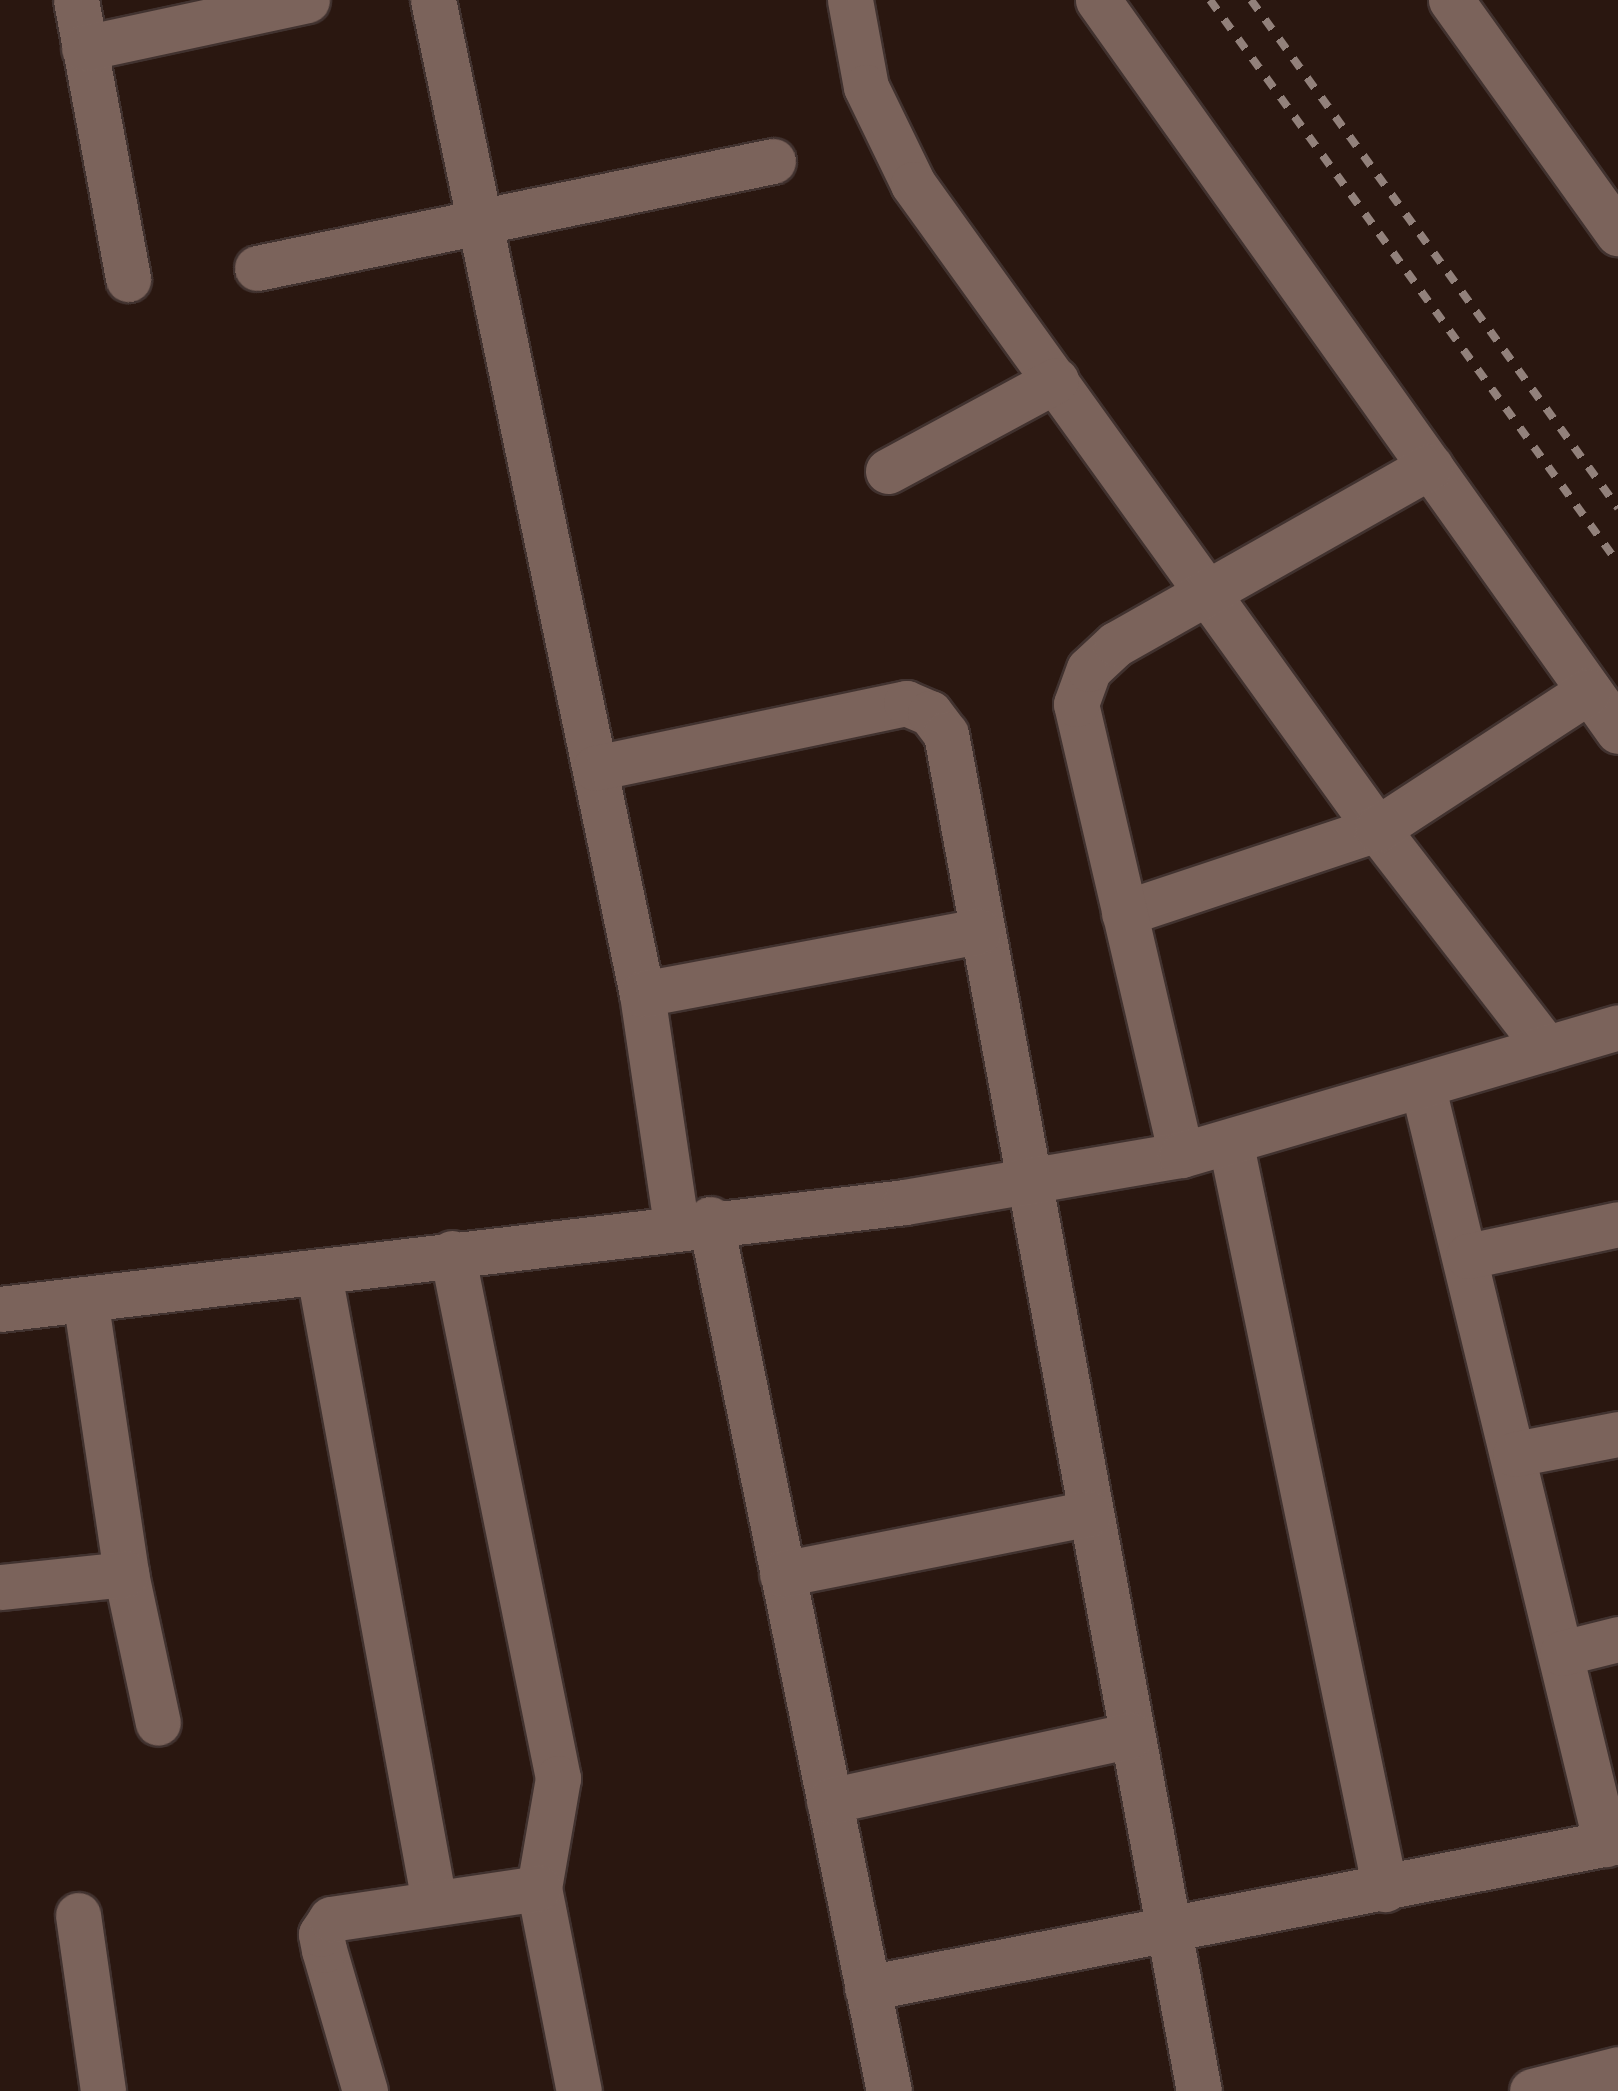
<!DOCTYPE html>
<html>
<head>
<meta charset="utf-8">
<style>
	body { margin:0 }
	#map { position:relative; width:1618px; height:2091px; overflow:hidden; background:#2a1710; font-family:Overpass,sans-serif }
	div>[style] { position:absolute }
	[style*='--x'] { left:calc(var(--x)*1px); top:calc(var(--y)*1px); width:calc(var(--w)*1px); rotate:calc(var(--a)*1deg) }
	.roads { filter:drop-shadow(2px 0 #41322f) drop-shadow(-2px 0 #41322f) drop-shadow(0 2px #41322f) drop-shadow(0 -2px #41322f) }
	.street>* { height:45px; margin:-22.5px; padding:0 22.5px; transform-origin:22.5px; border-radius:22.5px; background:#7b635b }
	.rail>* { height:8px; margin-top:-4px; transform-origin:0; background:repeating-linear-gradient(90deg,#92817b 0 12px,transparent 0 24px) }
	span { translate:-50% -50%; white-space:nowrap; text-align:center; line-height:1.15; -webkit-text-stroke:9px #2a1710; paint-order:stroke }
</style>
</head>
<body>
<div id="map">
	<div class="roads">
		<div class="street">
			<i style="--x:76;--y:0;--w:284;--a:79.4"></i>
			<i style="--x:433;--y:0;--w:1016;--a:78.13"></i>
			<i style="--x:642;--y:994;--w:233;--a:81.6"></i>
			<i style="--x:850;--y:0;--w:88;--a:79.6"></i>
			<i style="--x:866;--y:87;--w:108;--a:64.1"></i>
			<i style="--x:913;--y:184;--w:795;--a:54.27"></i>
			<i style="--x:1377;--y:829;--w:277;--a:52.3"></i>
			<i style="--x:1098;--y:0;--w:897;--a:54.57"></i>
			<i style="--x:1451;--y:0;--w:287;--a:54.4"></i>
			<i style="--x:84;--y:48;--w:228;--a:-12.1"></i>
			<i style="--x:257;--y:268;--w:527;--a:-11.72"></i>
			<i style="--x:888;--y:471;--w:191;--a:-28.4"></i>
			<i style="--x:595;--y:768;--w:318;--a:-11.8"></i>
			<i style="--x:906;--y:703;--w:26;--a:23"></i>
			<i style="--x:930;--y:713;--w:26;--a:53"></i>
			<i style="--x:946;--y:734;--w:1380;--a:79.44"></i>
			<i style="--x:1124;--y:913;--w:267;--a:-18.4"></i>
			<i style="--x:1377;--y:829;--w:253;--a:-33.1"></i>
			<i style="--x:642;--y:994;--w:343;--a:-10.6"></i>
			<i style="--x:1423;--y:1088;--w:778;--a:76.39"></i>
			<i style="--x:1231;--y:1145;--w:760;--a:78.31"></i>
			<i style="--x:1181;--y:1155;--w:463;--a:-103.1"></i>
			<i style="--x:1076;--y:704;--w:37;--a:-70"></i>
			<i style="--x:1089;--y:669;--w:37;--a:-43"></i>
			<i style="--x:1116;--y:644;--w:361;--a:-29.5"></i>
			<i style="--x:710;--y:1219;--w:890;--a:78.4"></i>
			<i style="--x:452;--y:1253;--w:536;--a:78.59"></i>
			<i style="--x:558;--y:1778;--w:112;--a:99.8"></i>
			<i style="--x:539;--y:1888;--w:207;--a:78.9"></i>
			<i style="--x:1468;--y:1256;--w:153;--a:-12"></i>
			<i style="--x:319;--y:1274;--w:638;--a:79.62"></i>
			<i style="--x:86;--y:1305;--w:272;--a:81.5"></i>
			<i style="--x:126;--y:1574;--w:152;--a:77.9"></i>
			<i style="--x:0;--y:1309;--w:911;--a:-6.74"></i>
			<i style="--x:905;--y:1202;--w:280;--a:-9.7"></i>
			<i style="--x:1181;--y:1155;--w:455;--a:-16.3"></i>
			<i style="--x:1515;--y:1454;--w:105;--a:-11"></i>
			<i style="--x:782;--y:1574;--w:313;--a:-11.2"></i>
			<i style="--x:0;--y:1587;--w:127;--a:-5.9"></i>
			<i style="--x:1562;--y:1653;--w:58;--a:-14"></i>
			<i style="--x:829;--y:1801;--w:310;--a:-12.3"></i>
			<i style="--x:78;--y:1915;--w:178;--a:81.9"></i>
			<i style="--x:867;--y:1988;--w:765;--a:-11.07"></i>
			<i style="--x:365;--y:2091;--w:147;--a:-106.2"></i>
			<i style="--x:324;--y:1950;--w:16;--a:-101"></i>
			<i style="--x:321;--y:1934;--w:18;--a:-56"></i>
			<i style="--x:331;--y:1919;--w:210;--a:-8.5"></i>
			<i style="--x:1532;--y:2091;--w:89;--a:-14.3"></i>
		</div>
	</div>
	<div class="rail">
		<i style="--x:1210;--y:0;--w:695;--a:54.07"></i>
		<i style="--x:1251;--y:0;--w:627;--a:54.15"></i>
	</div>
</div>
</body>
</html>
